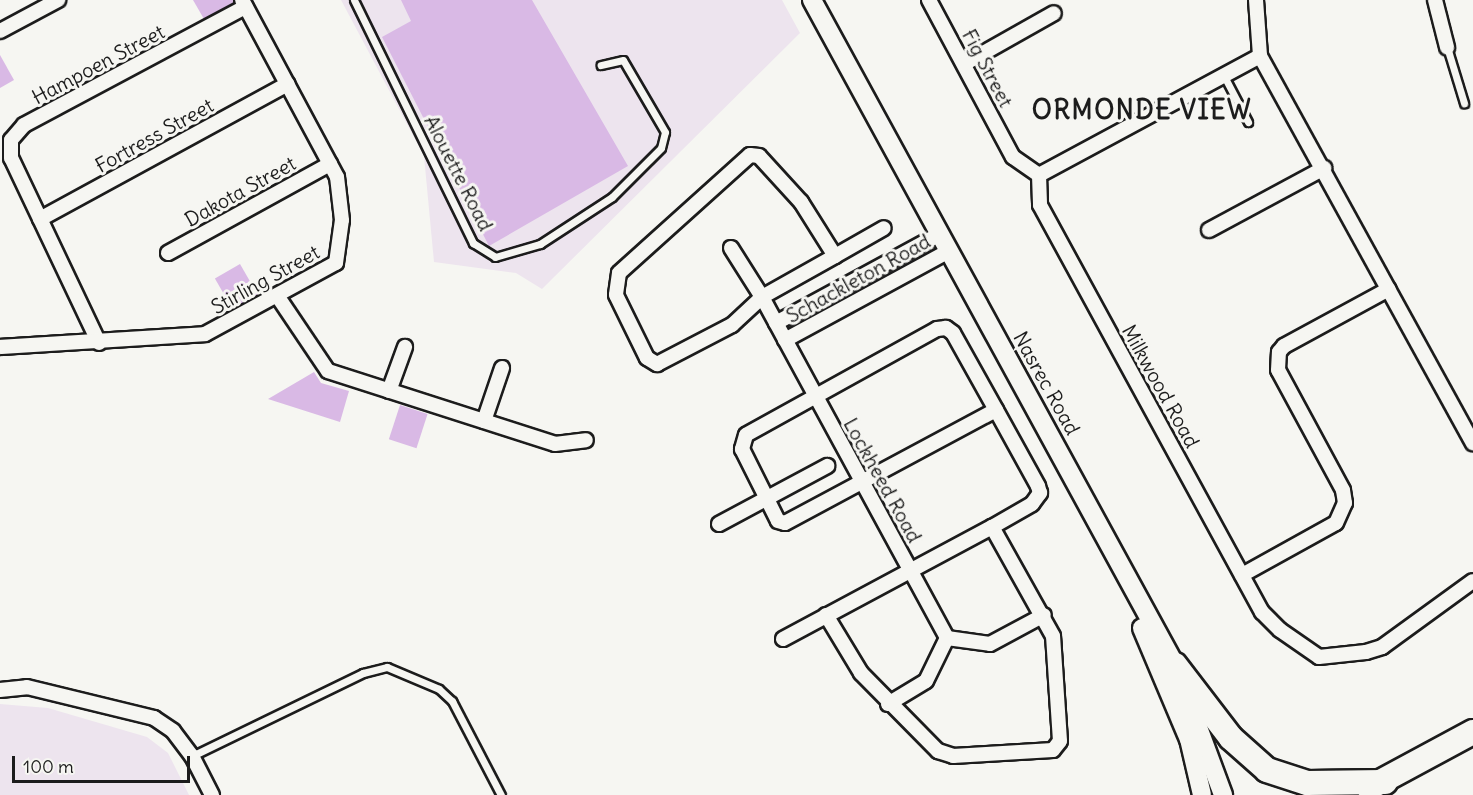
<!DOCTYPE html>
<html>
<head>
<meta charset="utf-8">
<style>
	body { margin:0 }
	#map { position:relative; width:1473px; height:795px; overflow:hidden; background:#f6f6f2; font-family:Delius,sans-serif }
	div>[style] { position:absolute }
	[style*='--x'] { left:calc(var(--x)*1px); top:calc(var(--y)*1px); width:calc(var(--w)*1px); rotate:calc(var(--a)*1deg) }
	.built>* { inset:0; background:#ede4ee }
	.building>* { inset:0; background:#d9b9e5; transform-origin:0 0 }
	.roads { filter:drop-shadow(2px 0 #1c1c1c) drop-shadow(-2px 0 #1c1c1c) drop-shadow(0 2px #1c1c1c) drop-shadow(0 -2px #1c1c1c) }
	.service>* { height:7px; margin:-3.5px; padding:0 3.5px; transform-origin:3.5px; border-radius:3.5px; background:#f6f6f2 }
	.minor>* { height:14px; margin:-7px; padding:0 7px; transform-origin:7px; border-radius:7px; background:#f6f6f2 }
	.secondary>* { height:18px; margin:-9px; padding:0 9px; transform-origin:9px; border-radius:9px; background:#f6f6f2 }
	.motorway>* { height:24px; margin:-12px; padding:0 12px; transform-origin:12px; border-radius:12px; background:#f6f6f2 }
	span { translate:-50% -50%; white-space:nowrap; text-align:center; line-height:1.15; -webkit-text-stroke:6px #f6f6f2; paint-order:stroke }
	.street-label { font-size:20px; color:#1c1c1c }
	.district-label { font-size:26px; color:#1c1c1c; font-weight:700; letter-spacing:1.5px }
	.scale { position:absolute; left:12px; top:756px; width:178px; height:27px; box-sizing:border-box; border:3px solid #1c1c1c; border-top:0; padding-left:8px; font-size:18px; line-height:21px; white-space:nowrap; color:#1c1c1c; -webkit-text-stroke:4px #f6f6f2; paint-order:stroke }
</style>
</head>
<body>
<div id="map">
	<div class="built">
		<i style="clip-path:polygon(341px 0,782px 0,800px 33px,542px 289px,516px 273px,434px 262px,424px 156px)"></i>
		<i style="clip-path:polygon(0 704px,48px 708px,147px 737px,168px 753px,189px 795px,0 795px)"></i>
	</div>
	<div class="building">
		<i style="clip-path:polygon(193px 0,233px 0,234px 3px,204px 19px)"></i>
		<i style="clip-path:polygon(401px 0,532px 0,628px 166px,489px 246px,382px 37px,411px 21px)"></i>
		<i style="clip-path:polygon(0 55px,14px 80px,0 88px)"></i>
		<i style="left:240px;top:264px;width:36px;height:29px;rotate:60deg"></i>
		<i style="clip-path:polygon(314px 372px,321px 383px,349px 391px,340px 422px,268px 399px)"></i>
		<i style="left:400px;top:405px;width:29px;height:36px;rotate:18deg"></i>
	</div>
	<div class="roads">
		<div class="service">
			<i style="--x:354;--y:0;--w:271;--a:63.9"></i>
			<i style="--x:473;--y:243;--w:26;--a:32"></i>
			<i style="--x:495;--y:257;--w:47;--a:-16.1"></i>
			<i style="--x:540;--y:244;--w:86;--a:-33.1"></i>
			<i style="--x:612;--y:197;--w:69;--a:-45"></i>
			<i style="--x:661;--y:148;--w:16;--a:-76"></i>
			<i style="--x:665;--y:132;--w:83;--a:-120.3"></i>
			<i style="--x:623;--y:60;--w:23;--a:167"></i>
			<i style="--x:1447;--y:47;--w:59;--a:73.1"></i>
			<i style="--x:1224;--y:76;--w:52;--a:62.4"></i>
			<i style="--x:192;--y:756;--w:190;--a:-25.9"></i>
			<i style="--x:363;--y:673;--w:25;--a:-14"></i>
			<i style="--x:387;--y:667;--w:56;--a:22.9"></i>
			<i style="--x:439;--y:689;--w:18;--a:43"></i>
			<i style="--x:452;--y:701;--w:106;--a:62.5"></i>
		</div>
		<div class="minor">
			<i style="--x:929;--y:0;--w:178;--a:61.9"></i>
			<i style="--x:1013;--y:157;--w:32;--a:35"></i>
			<i style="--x:1256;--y:0;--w:56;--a:85.9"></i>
			<i style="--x:1260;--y:56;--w:442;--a:61.2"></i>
			<i style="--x:1435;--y:0;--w:49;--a:75.7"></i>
			<i style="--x:0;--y:31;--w:66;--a:-28.1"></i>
			<i style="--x:1260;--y:56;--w:251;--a:151.7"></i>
			<i style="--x:1039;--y:175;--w:30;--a:88"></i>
			<i style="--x:1040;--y:205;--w:464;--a:61.4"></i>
			<i style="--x:1262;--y:612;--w:25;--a:45"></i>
			<i style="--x:1280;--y:630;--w:47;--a:34.7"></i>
			<i style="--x:1319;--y:657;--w:47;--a:-6.1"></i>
			<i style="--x:1366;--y:652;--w:17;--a:-17"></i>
			<i style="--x:1382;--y:647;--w:112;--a:-36"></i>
			<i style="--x:964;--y:64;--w:103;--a:-29.5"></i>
			<i style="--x:40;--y:219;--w:282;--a:-28.6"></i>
			<i style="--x:1209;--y:230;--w:131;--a:-28.3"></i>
			<i style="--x:731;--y:248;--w:58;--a:57.7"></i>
			<i style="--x:762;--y:297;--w:388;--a:61.5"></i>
			<i style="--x:168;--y:253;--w:185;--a:-28.8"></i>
			<i style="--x:835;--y:256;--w:64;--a:-122.2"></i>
			<i style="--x:801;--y:202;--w:62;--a:-132.4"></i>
			<i style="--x:759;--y:156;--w:9;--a:-174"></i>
			<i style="--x:750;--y:155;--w:176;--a:138"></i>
			<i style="--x:619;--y:273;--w:22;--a:98"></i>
			<i style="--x:616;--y:295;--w:70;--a:63.8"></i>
			<i style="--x:647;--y:358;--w:12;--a:31"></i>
			<i style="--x:657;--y:364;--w:85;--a:-27.5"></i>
			<i style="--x:732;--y:325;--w:41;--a:-43"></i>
			<i style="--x:762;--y:297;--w:84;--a:-29.3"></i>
			<i style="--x:835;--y:256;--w:56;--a:-29.7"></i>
			<i style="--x:278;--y:297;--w:89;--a:56"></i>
			<i style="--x:328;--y:371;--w:238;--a:17.8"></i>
			<i style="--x:555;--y:444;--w:31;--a:-7"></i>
			<i style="--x:776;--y:323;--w:187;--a:-28.5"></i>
			<i style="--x:785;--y:340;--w:187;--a:-28.5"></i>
			<i style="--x:99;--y:343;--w:205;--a:-115.4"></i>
			<i style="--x:11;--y:158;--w:18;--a:-90"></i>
			<i style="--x:11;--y:140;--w:20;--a:-49"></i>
			<i style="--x:24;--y:125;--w:251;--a:-28.1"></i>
			<i style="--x:0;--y:347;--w:205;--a:-3.6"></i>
			<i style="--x:205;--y:334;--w:149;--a:-28.5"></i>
			<i style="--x:336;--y:263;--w:43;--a:-82.1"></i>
			<i style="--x:342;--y:220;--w:43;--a:-96.6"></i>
			<i style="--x:337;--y:177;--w:201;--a:-118.2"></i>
			<i style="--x:389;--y:391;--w:47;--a:-70"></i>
			<i style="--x:484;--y:421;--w:56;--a:-71.2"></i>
			<i style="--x:719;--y:524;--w:123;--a:-28.2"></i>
			<i style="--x:1242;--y:575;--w:107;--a:-29"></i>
			<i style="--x:1336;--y:523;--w:22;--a:-66"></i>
			<i style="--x:1345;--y:503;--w:13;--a:-99"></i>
			<i style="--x:1343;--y:490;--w:136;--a:-118.4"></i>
			<i style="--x:1278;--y:370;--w:18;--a:-87"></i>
			<i style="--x:1279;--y:352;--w:8;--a:-50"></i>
			<i style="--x:1284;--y:346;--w:119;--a:-28.5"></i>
			<i style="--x:826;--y:615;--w:68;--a:58.9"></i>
			<i style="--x:861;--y:673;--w:110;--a:45.4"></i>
			<i style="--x:938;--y:751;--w:16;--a:18"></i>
			<i style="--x:953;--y:756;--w:100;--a:-3.4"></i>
			<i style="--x:1053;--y:750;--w:11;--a:-52"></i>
			<i style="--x:1060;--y:741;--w:105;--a:-93.8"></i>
			<i style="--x:1053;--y:636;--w:125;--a:-119.2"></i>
			<i style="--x:947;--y:638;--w:43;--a:7.9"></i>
			<i style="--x:990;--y:644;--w:61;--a:-28.2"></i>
			<i style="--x:783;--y:639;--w:237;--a:-28.2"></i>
			<i style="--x:992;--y:527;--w:46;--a:-29.9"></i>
			<i style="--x:1032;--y:504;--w:14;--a:-54"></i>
			<i style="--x:1040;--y:493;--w:7;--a:-106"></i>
			<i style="--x:1038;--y:486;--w:87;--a:-118.9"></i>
			<i style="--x:996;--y:410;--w:88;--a:-119.2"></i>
			<i style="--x:953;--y:333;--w:9;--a:-144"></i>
			<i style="--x:946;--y:328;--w:9;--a:174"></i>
			<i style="--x:937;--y:329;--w:218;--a:151"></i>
			<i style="--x:746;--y:435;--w:15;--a:106"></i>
			<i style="--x:742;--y:449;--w:80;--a:63.4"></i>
			<i style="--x:778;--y:521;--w:7;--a:16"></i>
			<i style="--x:785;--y:523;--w:239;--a:-28.2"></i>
			<i style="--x:0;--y:690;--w:27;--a:-6"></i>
			<i style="--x:27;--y:687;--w:131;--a:13.7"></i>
			<i style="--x:154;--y:718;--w:23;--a:34"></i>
			<i style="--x:173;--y:731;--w:31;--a:53"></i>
			<i style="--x:192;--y:756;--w:44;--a:62.9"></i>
			<i style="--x:888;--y:704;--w:44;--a:-31.2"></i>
			<i style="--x:926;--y:681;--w:48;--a:-64"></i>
		</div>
		<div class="secondary">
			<i style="--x:812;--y:0;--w:758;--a:61.37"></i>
			<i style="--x:1175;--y:665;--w:139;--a:69.7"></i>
			<i style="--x:1142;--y:628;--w:121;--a:67.1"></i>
			<i style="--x:1189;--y:739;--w:57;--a:76.9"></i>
		</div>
		<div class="motorway">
			<i style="--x:1175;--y:665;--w:92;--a:52.5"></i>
			<i style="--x:1231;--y:738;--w:48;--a:41.6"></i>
			<i style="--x:1267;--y:770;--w:42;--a:18"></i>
			<i style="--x:1307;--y:783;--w:78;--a:-0.7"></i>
			<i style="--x:1369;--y:788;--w:118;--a:-28.3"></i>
		</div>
	</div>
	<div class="street-label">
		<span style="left:98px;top:64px;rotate:-28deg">Hampoen Street</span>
		<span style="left:988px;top:68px;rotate:62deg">Fig Street</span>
		<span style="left:154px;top:135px;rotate:-29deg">Fortress Street</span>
		<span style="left:459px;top:173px;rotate:63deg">Alouette Road</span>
		<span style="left:240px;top:191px;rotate:-29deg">Dakota Street</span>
		<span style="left:858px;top:278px;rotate:-29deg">Schackleton Road</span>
		<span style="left:265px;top:279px;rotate:-29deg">Stirling Street</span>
		<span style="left:1047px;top:383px;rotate:61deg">Nasrec Road</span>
		<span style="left:1161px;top:386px;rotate:61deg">Milkwood Road</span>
		<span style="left:883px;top:480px;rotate:61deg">Lockheed Road</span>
	</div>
	<div class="district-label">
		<span style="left:1142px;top:110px">ORMONDE VIEW</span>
	</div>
	<div class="scale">100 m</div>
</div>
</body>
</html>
